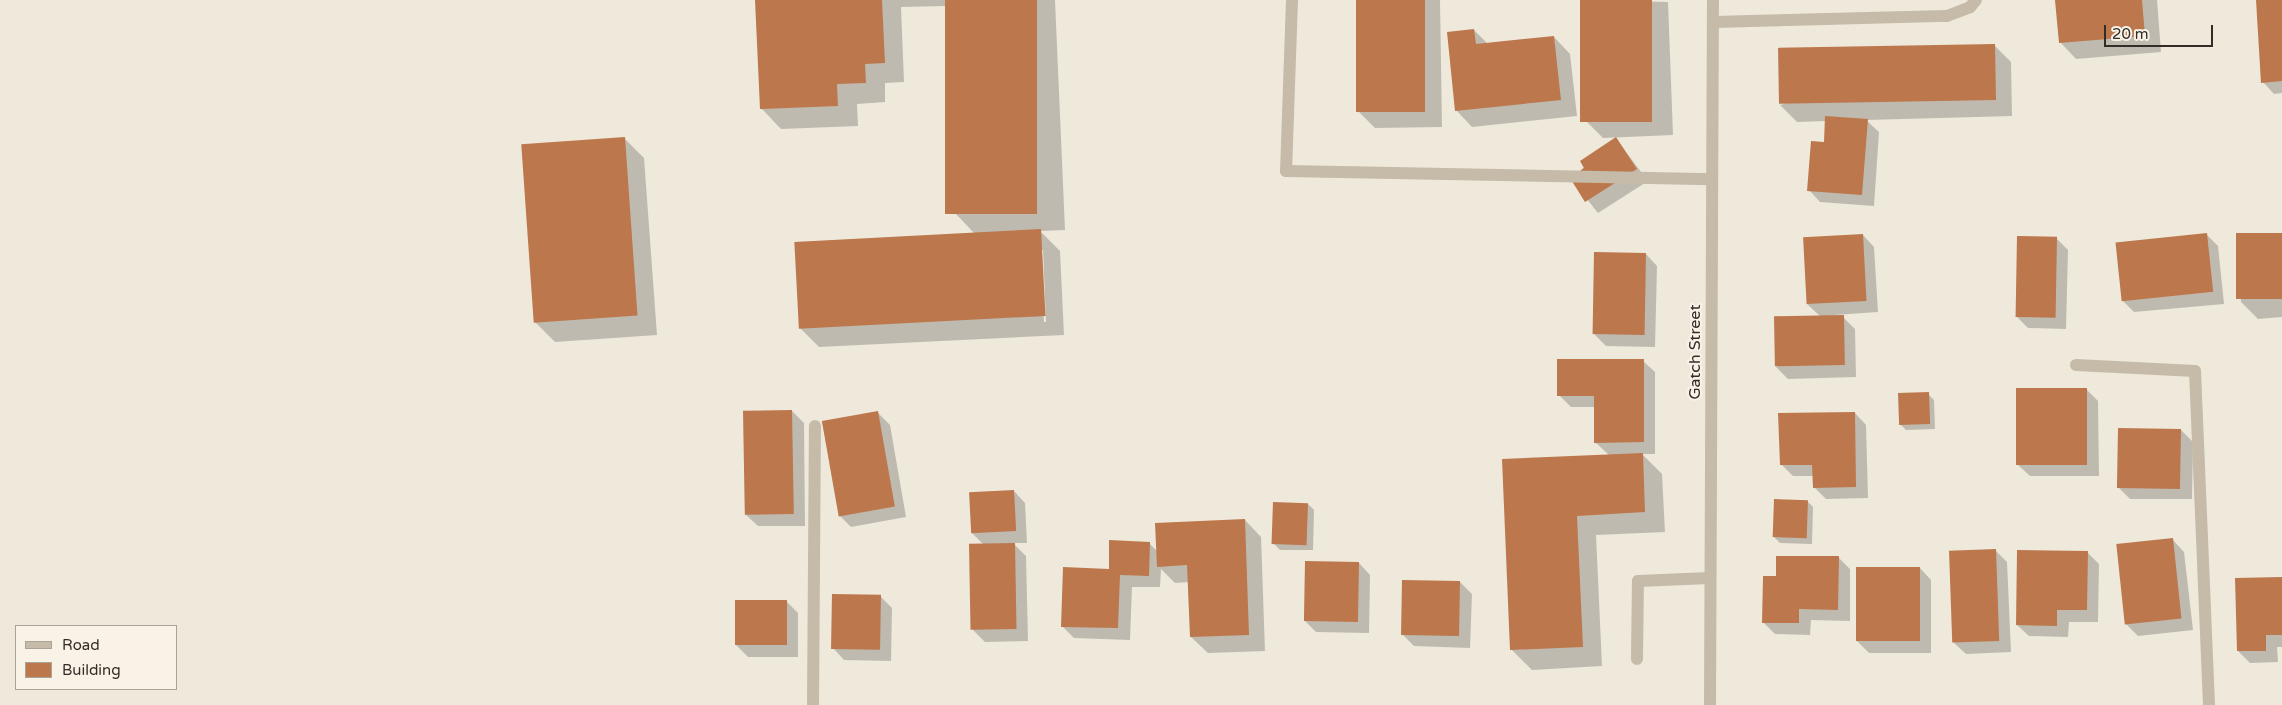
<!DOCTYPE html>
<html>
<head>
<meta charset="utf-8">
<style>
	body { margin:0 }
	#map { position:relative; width:2282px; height:705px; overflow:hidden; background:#efe9db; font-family:"Varela Round",sans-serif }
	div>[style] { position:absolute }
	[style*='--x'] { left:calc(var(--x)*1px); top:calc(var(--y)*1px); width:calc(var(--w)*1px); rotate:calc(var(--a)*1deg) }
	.shadow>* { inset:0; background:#0003 }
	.building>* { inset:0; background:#bc774c; transform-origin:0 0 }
	.minor>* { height:12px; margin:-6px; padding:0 6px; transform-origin:6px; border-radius:6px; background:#c6baa8 }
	span { translate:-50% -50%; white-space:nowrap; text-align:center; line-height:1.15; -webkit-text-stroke:4px #f8f2e7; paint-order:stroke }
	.street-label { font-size:16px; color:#342d27 }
	.legend { position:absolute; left:15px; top:625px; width:162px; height:65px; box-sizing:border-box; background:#f8f2e7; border:1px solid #aaa39a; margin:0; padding:6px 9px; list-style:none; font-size:15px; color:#342d27 }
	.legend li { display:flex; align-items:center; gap:10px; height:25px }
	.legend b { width:25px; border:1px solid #aaa39a }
	.scale { position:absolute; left:2104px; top:25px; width:109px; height:22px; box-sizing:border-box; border:2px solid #342d27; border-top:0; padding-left:6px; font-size:15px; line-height:18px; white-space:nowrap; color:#342d27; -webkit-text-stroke:4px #f8f2e7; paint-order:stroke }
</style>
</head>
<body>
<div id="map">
	<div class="shadow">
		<i style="clip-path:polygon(evenodd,757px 0,1055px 0,1065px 230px,1040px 231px,1060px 251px,1064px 335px,819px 347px,799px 327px,975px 234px,955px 213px,946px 6px,901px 7px,904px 82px,885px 83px,885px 102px,857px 104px,858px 126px,781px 129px,761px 108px,757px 0,1040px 250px,1043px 250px,1046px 322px,1044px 322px,1040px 250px)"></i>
		<i style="clip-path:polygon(1357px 0,1440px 0,1442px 127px,1375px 128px,1358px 111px)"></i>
		<i style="clip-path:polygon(1582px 0,1668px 2px,1673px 135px,1603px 138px,1586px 121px)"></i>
		<i style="clip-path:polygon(2057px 0,2157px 0,2161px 52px,2076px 59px,2060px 42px)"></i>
		<i style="clip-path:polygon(2257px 0,2282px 0,2282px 93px,2274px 94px,2263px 82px)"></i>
		<i style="clip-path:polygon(1474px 30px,1488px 44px,1554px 37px,1570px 54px,1577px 116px,1472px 127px,1456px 110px)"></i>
		<i style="clip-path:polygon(1994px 45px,2011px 62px,2012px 116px,1866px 120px,1879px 132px,1874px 206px,1820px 202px,1809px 190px,1825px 144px,1826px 121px,1797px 122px,1780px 105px)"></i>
		<i style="clip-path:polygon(624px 138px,644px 158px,657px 335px,555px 342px,535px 322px)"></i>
		<i style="clip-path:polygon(1616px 139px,1648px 181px,1598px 213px,1571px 179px)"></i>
		<i style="clip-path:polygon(2206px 234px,2218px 246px,2224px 304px,2134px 312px,2122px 300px)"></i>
		<i style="clip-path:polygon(2282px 234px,2282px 317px,2258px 319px,2241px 302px,2237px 237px)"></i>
		<i style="clip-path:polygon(1863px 235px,1874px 247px,1878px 312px,1834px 315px,1843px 317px,1855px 329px,1856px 377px,1788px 379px,1776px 367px,1821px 317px,1807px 304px)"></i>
		<i style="clip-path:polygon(2056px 238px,2068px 250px,2066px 329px,2028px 328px,2016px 316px)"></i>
		<i style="clip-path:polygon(1646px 254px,1657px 266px,1655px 347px,1606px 346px,1594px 334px)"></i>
		<i style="clip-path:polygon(1643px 361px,1655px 372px,1655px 454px,1642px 454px,1662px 474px,1665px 532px,1596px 535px,1602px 666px,1532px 670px,1512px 650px,1503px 461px,1609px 455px,1595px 442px,1596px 407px,1571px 407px,1559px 395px)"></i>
		<i style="clip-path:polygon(2086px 389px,2098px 401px,2099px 476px,2030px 476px,2018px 465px)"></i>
		<i style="clip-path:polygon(1928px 394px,1934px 400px,1935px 429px,1906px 430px,1900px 424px)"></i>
		<i style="clip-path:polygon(792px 411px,804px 423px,805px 526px,758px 526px,746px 515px)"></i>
		<i style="clip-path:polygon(878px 413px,890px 425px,906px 517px,851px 527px,839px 515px)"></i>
		<i style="clip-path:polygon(1855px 413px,1866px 425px,1868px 498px,1826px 499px,1814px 487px,1814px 476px,1793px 476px,1781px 464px)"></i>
		<i style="clip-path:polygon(2181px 430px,2193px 442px,2192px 499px,2130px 499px,2118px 487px)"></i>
		<i style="clip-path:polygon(1014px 491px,1025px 503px,1027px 543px,1013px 543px,1026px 556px,1028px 641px,985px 642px,973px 630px,984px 545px,972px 533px)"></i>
		<i style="clip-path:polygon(1807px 501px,1813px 507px,1812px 544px,1780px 543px,1774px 537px)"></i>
		<i style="clip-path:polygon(1308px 504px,1314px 510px,1313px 550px,1280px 550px,1274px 544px)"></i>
		<i style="clip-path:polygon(1245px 520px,1261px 537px,1265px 651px,1208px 653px,1191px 637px,1189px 582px,1175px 583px,1161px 569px,1160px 587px,1132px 587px,1130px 640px,1074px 638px,1062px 626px,1110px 571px,1149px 543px,1158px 552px)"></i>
		<i style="clip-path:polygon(2173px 540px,2184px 552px,2193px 630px,2138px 636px,2126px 624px)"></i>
		<i style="clip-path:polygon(1995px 550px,2007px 562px,2011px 652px,1966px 654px,1954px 643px)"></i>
		<i style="clip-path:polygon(2087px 552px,2099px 564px,2098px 622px,2069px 622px,2068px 637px,2029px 636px,2017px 625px)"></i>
		<i style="clip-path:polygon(1838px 557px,1850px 569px,1850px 621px,1811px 620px,1810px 635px,1775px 634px,1763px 622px,1777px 578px)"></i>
		<i style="clip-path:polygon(1359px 563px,1370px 575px,1369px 633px,1316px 632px,1304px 620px)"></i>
		<i style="clip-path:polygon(1920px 568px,1931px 580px,1931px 653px,1869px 653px,1857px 641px)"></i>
		<i style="clip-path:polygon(2282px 579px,2282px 647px,2277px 647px,2278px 662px,2250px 663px,2238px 651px)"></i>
		<i style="clip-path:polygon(1460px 582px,1472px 594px,1470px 648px,1414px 646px,1402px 634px)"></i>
		<i style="clip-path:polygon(880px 596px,892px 608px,891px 661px,844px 660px,833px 648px)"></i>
		<i style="clip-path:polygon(786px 601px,798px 613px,798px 657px,748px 657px,736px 645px)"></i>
	</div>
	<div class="building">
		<i style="clip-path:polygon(755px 0,882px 0,885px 63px,865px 64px,866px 83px,837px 84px,838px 106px,760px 109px)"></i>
		<i style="left:945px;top:0;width:92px;height:214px"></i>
		<i style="left:1356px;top:0;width:69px;height:112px"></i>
		<i style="left:1580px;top:0;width:72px;height:122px"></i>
		<i style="clip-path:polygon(2055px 0,2142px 0,2145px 36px,2059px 43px)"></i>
		<i style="clip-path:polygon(2256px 0,2282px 0,2282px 81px,2261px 83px)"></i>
		<i style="clip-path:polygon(1474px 29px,1476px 44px,1554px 36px,1561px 100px,1455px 111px,1447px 32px)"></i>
		<i style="left:1995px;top:44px;width:56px;height:217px;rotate:89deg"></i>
		<i style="clip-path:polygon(1825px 116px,1868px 119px,1862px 195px,1807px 191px,1811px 141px,1824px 142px)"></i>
		<i style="left:625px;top:137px;width:179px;height:104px;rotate:86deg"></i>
		<i style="clip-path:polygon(1616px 137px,1637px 169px,1585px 202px,1570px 178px,1584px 168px,1580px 161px)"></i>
		<i style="left:1041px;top:229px;width:87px;height:247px;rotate:87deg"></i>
		<i style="left:2207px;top:233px;width:59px;height:92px;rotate:84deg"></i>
		<i style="left:2282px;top:233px;width:66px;height:46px;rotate:90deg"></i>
		<i style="left:1863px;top:234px;width:67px;height:60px;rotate:87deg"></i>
		<i style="left:2017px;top:236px;width:40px;height:81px;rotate:1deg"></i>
		<i style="left:1594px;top:252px;width:52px;height:82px;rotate:1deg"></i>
		<i style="left:1844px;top:315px;width:50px;height:70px;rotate:89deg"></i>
		<i style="clip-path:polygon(1557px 359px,1644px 359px,1644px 442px,1594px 443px,1594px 396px,1557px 396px)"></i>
		<i style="left:2087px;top:388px;width:77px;height:71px;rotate:90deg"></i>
		<i style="left:1929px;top:392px;width:32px;height:31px;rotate:88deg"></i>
		<i style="left:792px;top:410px;width:104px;height:49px;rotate:89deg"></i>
		<i style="left:878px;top:411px;width:97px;height:57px;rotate:80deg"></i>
		<i style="clip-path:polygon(1855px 412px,1856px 487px,1813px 488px,1812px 465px,1780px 465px,1778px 413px)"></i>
		<i style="left:2118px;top:428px;width:63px;height:60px;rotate:1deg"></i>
		<i style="clip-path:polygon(1643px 453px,1645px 512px,1577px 516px,1583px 647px,1510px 650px,1502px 459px)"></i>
		<i style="left:1014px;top:490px;width:41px;height:45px;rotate:87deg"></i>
		<i style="left:1774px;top:499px;width:34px;height:38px;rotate:2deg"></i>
		<i style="left:1273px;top:502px;width:35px;height:42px;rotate:2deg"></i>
		<i style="clip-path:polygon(1245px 519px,1249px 635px,1190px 637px,1187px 565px,1157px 567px,1155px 523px)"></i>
		<i style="left:2173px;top:538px;width:81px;height:57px;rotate:84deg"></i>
		<i style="clip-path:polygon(1109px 540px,1150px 542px,1149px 576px,1120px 575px,1118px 628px,1061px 627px,1063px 567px,1109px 569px)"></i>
		<i style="left:1015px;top:543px;width:86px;height:46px;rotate:89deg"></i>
		<i style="left:1996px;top:549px;width:92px;height:47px;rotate:88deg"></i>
		<i style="clip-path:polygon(2017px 550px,2088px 551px,2087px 610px,2057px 610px,2057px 626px,2016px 625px)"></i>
		<i style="clip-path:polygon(1776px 556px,1839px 556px,1838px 610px,1799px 609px,1799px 623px,1762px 623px,1763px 576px,1776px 576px)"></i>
		<i style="left:1305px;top:561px;width:54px;height:60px;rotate:1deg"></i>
		<i style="left:1856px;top:567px;width:64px;height:74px"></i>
		<i style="clip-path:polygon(2282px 577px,2282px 635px,2266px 635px,2266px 651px,2237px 651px,2235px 578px)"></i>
		<i style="left:1402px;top:580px;width:58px;height:55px;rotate:1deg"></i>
		<i style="left:832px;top:594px;width:49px;height:55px;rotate:1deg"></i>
		<i style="left:735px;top:600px;width:52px;height:45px"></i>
	</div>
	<div class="minor">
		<i style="--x:1292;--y:0;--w:171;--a:92"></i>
		<i style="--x:1286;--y:171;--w:426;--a:1.1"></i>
		<i style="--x:1713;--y:22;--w:234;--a:-1.5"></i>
		<i style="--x:1947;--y:16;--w:25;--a:-21"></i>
		<i style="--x:1970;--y:7;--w:9;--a:-49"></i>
		<i style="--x:2076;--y:365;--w:119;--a:2.9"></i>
		<i style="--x:2195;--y:371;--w:334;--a:87.6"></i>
		<i style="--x:1637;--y:659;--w:78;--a:-89.3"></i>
		<i style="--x:1638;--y:581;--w:72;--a:-2.4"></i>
		<i style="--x:813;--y:705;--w:279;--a:-89.6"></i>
		<i style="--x:1710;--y:705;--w:705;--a:-89.76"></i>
	</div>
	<div class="street-label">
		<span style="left:1695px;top:352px;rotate:-90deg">Gatch Street</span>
	</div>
	<ul class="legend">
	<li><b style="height:6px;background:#c6baa8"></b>Road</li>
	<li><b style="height:14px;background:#bc774c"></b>Building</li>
	</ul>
	<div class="scale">20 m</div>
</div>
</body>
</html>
